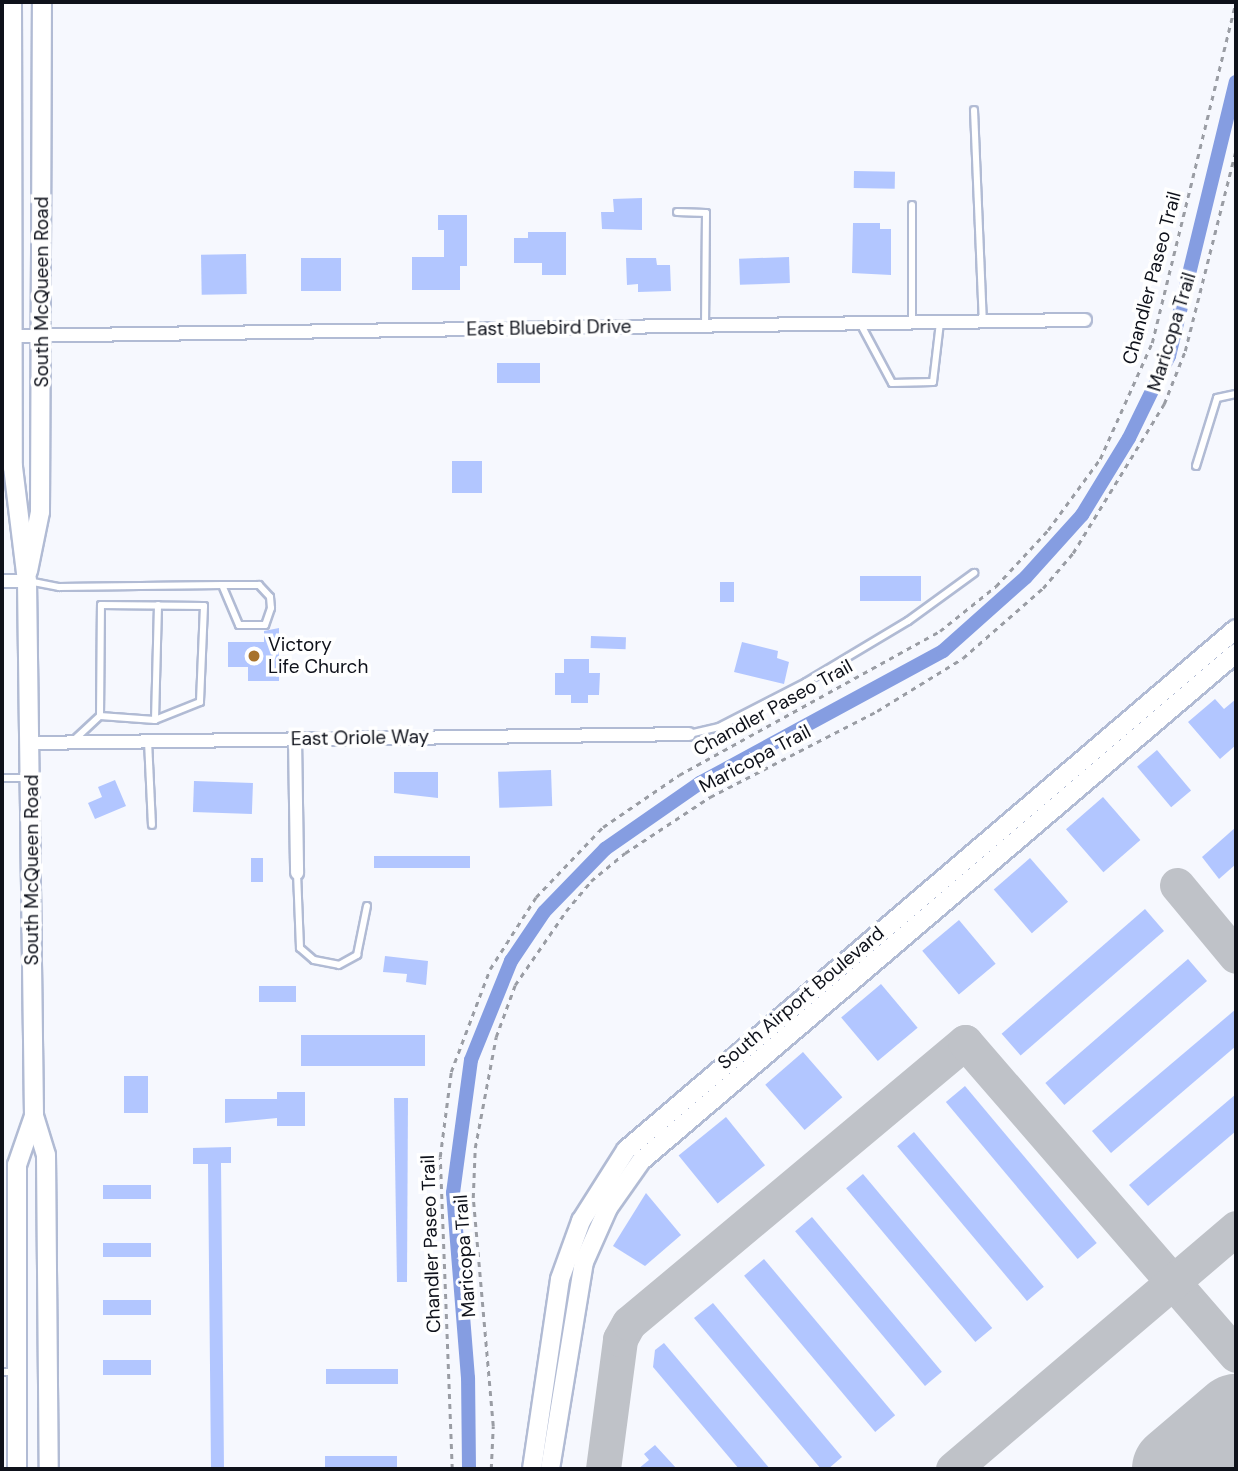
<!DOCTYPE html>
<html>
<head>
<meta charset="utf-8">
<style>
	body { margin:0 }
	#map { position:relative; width:1238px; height:1471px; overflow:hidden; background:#f6f8fe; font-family:"DM Sans",sans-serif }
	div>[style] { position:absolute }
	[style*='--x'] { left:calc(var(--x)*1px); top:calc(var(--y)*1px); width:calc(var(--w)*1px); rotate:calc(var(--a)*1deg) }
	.canal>* { height:14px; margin:-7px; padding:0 7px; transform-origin:7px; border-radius:7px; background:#859de1 }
	.taxiway>* { height:35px; margin:-17.5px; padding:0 17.5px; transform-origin:17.5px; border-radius:17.5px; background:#bfc2c8 }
	.runway>* { height:88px; margin:-44px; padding:0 44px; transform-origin:44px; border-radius:44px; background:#bfc2c8 }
	.building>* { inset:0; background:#b2c6ff; transform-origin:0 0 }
	.path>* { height:2.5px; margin-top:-1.25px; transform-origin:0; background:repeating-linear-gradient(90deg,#9a9da4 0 5px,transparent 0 10px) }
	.roads { filter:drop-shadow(2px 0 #b1bbd4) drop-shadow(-2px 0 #b1bbd4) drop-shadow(0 2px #b1bbd4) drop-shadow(0 -2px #b1bbd4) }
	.lane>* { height:6px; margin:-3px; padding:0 3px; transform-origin:3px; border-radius:3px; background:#fff }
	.street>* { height:12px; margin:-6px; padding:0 6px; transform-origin:6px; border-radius:6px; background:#fff }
	.secondary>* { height:18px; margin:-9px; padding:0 9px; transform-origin:9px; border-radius:9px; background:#fff }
	.dots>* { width:19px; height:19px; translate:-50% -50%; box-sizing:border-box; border:4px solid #fff; border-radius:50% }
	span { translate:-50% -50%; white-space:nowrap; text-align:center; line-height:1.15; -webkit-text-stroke:7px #fff; paint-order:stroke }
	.street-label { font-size:19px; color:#0e111a }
	.poi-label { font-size:19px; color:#0e111a }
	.left { translate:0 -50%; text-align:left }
	.frame { position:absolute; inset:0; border:4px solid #0e111a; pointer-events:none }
</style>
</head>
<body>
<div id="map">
	<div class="canal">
		<i style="--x:469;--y:1469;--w:91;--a:-90.6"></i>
		<i style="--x:468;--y:1378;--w:186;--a:-94.6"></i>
		<i style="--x:453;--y:1193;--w:134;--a:-82.3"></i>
		<i style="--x:471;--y:1060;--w:107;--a:-68"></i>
		<i style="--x:511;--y:961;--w:59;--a:-56"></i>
		<i style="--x:544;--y:912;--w:88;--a:-45.9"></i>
		<i style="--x:605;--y:849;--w:116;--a:-34.8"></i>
		<i style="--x:700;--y:783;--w:277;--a:-28.5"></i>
		<i style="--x:943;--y:651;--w:111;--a:-41.7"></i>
		<i style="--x:1026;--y:577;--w:84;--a:-47.9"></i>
		<i style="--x:1082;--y:515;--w:90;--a:-58.6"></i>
		<i style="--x:1129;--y:438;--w:91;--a:-64"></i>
		<i style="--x:1169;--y:356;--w:282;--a:-76.3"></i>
	</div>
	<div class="taxiway">
		<i style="--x:1177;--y:885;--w:92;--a:50.3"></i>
		<i style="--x:603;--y:1469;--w:131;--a:-82.5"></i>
		<i style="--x:620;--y:1339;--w:18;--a:-61"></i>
		<i style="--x:629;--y:1323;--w:438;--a:-39.9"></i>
		<i style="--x:965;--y:1042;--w:414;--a:49.1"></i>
		<i style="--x:953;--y:1469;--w:372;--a:-40.4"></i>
	</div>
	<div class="runway">
		<i style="--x:1176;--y:1469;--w:79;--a:-40.4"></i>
	</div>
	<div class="building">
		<i style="left:854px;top:171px;width:41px;height:17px;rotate:1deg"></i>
		<i style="clip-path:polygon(642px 198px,642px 230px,602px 229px,601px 212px,614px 212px,613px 199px)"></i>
		<i style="clip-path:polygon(438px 215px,467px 215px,467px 266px,460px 266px,460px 290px,412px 290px,412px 257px,444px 257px,444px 230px,438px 230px)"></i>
		<i style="clip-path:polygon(853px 223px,880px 223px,880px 229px,891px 229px,891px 275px,852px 273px)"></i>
		<i style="clip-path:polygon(528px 232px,566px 232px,566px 275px,542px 275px,542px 263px,514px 263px,514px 238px,528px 238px)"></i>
		<i style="left:246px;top:254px;width:40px;height:45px;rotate:89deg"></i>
		<i style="left:789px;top:257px;width:26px;height:50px;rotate:88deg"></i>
		<i style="left:301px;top:258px;width:40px;height:33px"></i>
		<i style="clip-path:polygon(626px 258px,656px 258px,657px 265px,670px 265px,671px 291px,638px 292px,638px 284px,627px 285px)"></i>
		<i style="left:497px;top:363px;width:43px;height:20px"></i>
		<i style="left:452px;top:461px;width:30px;height:32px"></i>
		<i style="left:860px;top:576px;width:61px;height:25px"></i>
		<i style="left:720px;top:582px;width:14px;height:20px"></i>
		<i style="clip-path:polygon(279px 628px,279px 681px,248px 681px,248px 667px,228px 667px,228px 642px,264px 642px,264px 631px)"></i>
		<i style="left:591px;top:636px;width:35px;height:12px;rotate:2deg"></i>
		<i style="clip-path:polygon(742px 642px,778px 651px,777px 658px,789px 662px,784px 684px,734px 672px)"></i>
		<i style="clip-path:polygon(564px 659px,589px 659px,589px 673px,600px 673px,599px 695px,588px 695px,588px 703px,571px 703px,571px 695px,555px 695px,555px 673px,564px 673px)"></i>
		<i style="clip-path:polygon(1215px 699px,1224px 709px,1236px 699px,1236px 745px,1220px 759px,1188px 722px)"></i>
		<i style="left:1157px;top:750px;width:53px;height:26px;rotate:50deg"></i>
		<i style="left:551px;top:770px;width:36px;height:53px;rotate:88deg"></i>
		<i style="clip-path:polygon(394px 772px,438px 772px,438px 798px,394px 793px)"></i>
		<i style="clip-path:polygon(115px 780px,126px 806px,95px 819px,88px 803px,102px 797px,98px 787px)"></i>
		<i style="left:194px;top:781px;width:59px;height:31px;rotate:2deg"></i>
		<i style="left:1103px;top:797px;width:57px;height:49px;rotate:49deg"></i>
		<i style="clip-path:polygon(1236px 827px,1236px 864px,1219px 879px,1202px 857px)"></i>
		<i style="left:374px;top:856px;width:96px;height:12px"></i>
		<i style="left:251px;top:858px;width:12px;height:24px"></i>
		<i style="left:1030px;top:858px;width:58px;height:48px;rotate:49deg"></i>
		<i style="left:1145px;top:909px;width:29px;height:190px;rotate:49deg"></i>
		<i style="left:959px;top:920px;width:57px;height:48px;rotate:50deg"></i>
		<i style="clip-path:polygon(385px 956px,428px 961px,426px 985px,406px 982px,407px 974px,383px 972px)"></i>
		<i style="left:1188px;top:959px;width:29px;height:189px;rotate:49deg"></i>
		<i style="left:881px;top:984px;width:57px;height:52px;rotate:50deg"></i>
		<i style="left:259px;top:986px;width:37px;height:16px"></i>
		<i style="clip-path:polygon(1236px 1009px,1236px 1046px,1111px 1153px,1092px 1131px)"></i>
		<i style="left:301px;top:1035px;width:124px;height:31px"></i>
		<i style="left:803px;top:1052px;width:60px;height:50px;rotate:49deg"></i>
		<i style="left:124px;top:1076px;width:24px;height:37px"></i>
		<i style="left:965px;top:1086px;width:205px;height:25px;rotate:50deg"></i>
		<i style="clip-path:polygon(277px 1092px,305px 1092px,305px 1126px,277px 1126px,277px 1118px,225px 1123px,225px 1099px,277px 1099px)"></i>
		<i style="clip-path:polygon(1236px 1094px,1236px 1131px,1148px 1206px,1129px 1185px)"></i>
		<i style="clip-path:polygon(394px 1098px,408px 1098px,407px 1282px,397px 1282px)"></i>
		<i style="left:726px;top:1117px;width:62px;height:61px;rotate:51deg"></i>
		<i style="left:914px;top:1132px;width:202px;height:22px;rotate:50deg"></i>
		<i style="clip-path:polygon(231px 1147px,231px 1163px,221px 1163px,224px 1469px,211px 1469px,208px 1164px,193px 1164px,193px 1148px)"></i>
		<i style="left:863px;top:1174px;width:201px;height:22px;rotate:50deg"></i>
		<i style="left:103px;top:1185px;width:48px;height:14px"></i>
		<i style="clip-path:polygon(646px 1193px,681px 1235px,645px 1266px,613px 1246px)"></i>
		<i style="left:812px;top:1217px;width:202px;height:22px;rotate:50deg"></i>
		<i style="left:103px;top:1243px;width:48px;height:14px"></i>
		<i style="left:764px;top:1259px;width:204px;height:26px;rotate:50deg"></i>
		<i style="left:103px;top:1300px;width:48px;height:15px"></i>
		<i style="clip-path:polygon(713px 1303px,842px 1457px,828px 1469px,821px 1469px,694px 1318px)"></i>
		<i style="clip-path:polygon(664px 1343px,770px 1469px,739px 1469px,653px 1367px,655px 1350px)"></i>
		<i style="left:103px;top:1360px;width:48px;height:15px"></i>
		<i style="left:326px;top:1369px;width:72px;height:15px"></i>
		<i style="clip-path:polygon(655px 1445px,677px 1469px,638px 1469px,649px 1460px,644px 1454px)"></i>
		<i style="left:325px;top:1456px;width:72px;height:13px"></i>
	</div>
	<div class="path">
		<i style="--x:452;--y:1469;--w:312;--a:-92.2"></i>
		<i style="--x:440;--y:1157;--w:86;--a:-82.6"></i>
		<i style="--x:451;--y:1072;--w:110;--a:-69.3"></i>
		<i style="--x:490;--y:969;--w:85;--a:-57.4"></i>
		<i style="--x:536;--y:897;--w:97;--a:-46.3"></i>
		<i style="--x:603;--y:827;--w:92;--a:-34.4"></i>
		<i style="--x:679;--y:775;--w:298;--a:-28.9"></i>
		<i style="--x:940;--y:631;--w:72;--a:-38.8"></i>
		<i style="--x:996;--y:586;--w:76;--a:-47.1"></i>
		<i style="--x:1048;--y:530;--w:88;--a:-53.8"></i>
		<i style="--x:1100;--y:459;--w:127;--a:-65.9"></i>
		<i style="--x:1152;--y:343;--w:351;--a:-76.2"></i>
		<i style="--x:491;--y:1469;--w:43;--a:-87.3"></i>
		<i style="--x:493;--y:1426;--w:229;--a:-95"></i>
		<i style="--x:473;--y:1198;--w:50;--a:-87.7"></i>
		<i style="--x:475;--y:1148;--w:113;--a:-79.3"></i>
		<i style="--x:496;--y:1037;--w:55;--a:-69.9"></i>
		<i style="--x:515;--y:985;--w:90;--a:-55.4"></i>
		<i style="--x:566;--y:911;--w:39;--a:-50"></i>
		<i style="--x:591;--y:881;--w:44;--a:-39.5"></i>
		<i style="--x:625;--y:853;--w:102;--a:-33.4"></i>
		<i style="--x:710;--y:797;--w:188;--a:-27.2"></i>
		<i style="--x:877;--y:711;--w:101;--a:-31.6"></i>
		<i style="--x:963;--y:658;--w:106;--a:-41.2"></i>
		<i style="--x:1043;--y:588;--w:46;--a:-49.4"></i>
		<i style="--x:1073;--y:553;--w:175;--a:-58.6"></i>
		<i style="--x:1164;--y:404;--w:57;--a:-68.4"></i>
		<i style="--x:1185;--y:351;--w:208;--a:-75.8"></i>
	</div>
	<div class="roads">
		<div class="lane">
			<i style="--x:974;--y:110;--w:212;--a:87.6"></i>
			<i style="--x:677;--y:212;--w:29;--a:2"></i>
			<i style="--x:706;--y:213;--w:113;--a:90.5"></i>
			<i style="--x:860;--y:323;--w:68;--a:61.9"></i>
			<i style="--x:892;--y:383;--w:41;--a:-1.4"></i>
			<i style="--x:933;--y:382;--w:60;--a:-83.3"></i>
			<i style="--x:912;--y:323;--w:118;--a:-90"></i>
			<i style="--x:1196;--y:466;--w:71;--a:-72.8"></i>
			<i style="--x:1217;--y:398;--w:19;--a:-12"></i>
			<i style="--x:28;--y:581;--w:32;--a:11"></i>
			<i style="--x:59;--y:587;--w:163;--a:-0.7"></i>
			<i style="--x:222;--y:585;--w:37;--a:0"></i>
			<i style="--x:259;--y:585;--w:16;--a:47"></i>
			<i style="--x:270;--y:597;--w:11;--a:85"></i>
			<i style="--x:271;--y:608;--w:18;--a:109"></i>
			<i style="--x:265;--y:625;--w:26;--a:180"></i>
			<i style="--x:239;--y:625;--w:43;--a:-113"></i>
			<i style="--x:100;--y:716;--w:55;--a:4.2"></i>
			<i style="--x:689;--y:734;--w:31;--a:-13"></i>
			<i style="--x:719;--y:727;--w:98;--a:-27.3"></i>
			<i style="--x:806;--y:682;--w:119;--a:-30.9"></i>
			<i style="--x:908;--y:621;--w:82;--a:-36"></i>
			<i style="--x:74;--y:740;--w:35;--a:-43"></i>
			<i style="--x:100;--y:716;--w:111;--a:-89.5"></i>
			<i style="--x:101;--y:605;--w:103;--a:0.6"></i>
			<i style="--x:204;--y:606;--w:96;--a:92.4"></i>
			<i style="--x:200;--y:702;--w:48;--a:158.2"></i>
			<i style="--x:155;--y:720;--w:115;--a:-88.5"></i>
			<i style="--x:148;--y:741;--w:84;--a:87.3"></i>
			<i style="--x:2;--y:778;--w:27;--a:0"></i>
			<i style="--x:297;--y:873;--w:75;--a:87.7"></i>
			<i style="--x:300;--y:948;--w:18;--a:41"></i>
			<i style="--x:314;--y:960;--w:25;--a:11"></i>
			<i style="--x:339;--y:965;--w:21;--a:-29"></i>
			<i style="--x:357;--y:955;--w:50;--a:-78.5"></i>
			<i style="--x:2;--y:1372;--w:13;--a:0"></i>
		</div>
		<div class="street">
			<i style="--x:13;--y:336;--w:1072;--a:-0.86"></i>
			<i style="--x:2;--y:581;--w:25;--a:0"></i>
			<i style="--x:295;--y:739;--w:134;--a:89.1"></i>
			<i style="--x:31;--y:743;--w:658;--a:-0.78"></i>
		</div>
		<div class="secondary">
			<i style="--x:12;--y:2;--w:465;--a:89.9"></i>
			<i style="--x:13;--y:467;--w:115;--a:83"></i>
			<i style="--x:27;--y:581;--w:535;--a:89.25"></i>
			<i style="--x:34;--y:1116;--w:41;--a:72.9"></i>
			<i style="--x:46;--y:1155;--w:314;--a:89.5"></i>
			<i style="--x:28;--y:571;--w:60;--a:-78.5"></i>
			<i style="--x:40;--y:512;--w:510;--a:-89.78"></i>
			<i style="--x:17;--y:1469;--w:304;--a:-90"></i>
			<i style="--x:17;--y:1165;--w:52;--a:-70.9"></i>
			<i style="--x:532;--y:1469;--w:192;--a:-81.6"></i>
			<i style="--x:560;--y:1279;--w:62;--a:-70.1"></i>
			<i style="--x:581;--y:1221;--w:84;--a:-57.6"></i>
			<i style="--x:626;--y:1150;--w:802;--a:-40.5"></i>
			<i style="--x:550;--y:1469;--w:210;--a:-80.7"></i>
			<i style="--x:584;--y:1262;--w:59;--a:-66"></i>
			<i style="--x:608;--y:1208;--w:57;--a:-54.9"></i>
			<i style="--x:641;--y:1161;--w:782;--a:-40.49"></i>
		</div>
	</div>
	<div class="dots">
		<i style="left:254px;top:656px;background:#a7722c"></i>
	</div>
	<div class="street-label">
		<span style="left:1152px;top:278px;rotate:-75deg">Chandler Paseo Trail</span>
		<span style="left:42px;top:292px;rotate:-90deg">South McQueen Road</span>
		<span style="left:549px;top:328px;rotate:-1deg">East Bluebird Drive</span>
		<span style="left:1172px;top:332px;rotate:-73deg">Maricopa Trail</span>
		<span style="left:773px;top:708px;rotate:-29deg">Chandler Paseo Trail</span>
		<span style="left:360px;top:738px;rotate:-1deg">East Oriole Way</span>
		<span style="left:755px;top:759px;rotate:-28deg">Maricopa Trail</span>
		<span style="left:32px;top:870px;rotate:-90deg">South McQueen Road</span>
		<span style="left:801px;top:998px;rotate:-40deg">South Airport Boulevard</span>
		<span style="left:431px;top:1244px;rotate:-92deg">Chandler Paseo Trail</span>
		<span style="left:465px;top:1256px;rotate:-94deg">Maricopa Trail</span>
	</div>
	<div class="poi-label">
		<span class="left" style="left:268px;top:656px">Victory<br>Life Church</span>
	</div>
	<div class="frame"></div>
</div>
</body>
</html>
